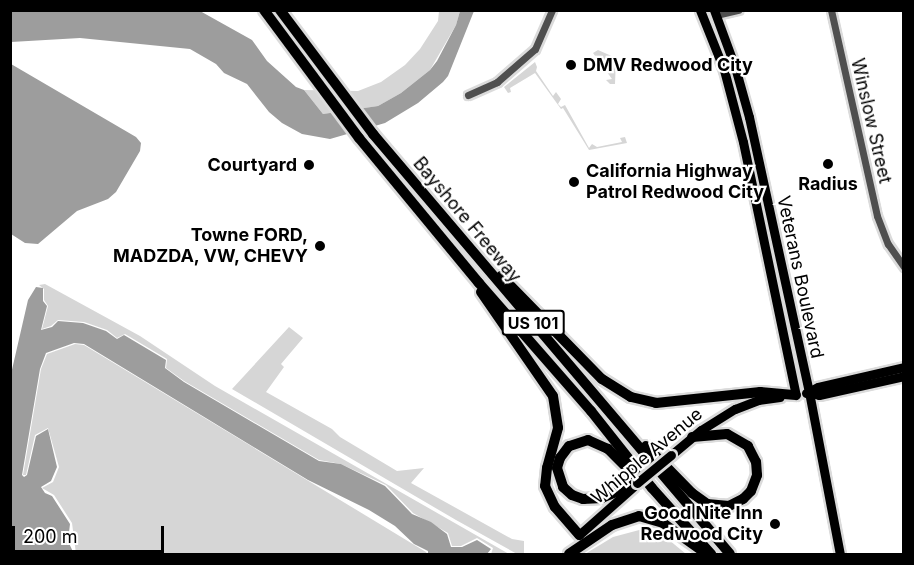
<!DOCTYPE html>
<html>
<head>
<meta charset="utf-8">
<style>
	body { margin:0 }
	#map { position:relative; width:914px; height:565px; overflow:hidden; background:#fff; font-family:Inter,sans-serif }
	div>[style] { position:absolute }
	[style*='--x'] { left:calc(var(--x)*1px); top:calc(var(--y)*1px); width:calc(var(--w)*1px); rotate:calc(var(--a)*1deg) }
	.green>* { inset:0; background:#d6d6d6 }
	.water>* { inset:0; background:#9d9d9d }
	.roads { filter:drop-shadow(2px 0 #dbdbdb) drop-shadow(-2px 0 #dbdbdb) drop-shadow(0 2px #dbdbdb) drop-shadow(0 -2px #dbdbdb) }
	.minor>* { height:7px; margin:-3.5px; padding:0 3.5px; transform-origin:3.5px; border-radius:3.5px; background:#4f4f4f }
	.major>* { height:9px; margin:-4.5px; padding:0 4.5px; transform-origin:4.5px; border-radius:4.5px; background:#000 }
	.highway>* { height:10px; margin:-5px; padding:0 5px; transform-origin:5px; border-radius:5px; background:#000 }
	.bridges { filter:drop-shadow(2px 0 #dbdbdb) drop-shadow(-2px 0 #dbdbdb) drop-shadow(0 2px #dbdbdb) drop-shadow(0 -2px #dbdbdb) }
	.major-bridge>* { height:9px; margin:-4.5px; padding:0 4.5px; transform-origin:4.5px; border-radius:4.5px; background:#000 }
	.dots>* { width:16px; height:16px; translate:-50% -50%; box-sizing:border-box; border:3px solid #fff; border-radius:50% }
	span { translate:-50% -50%; white-space:nowrap; text-align:center; line-height:1.15; -webkit-text-stroke:4.5px #fff; paint-order:stroke }
	.shield-label span { padding:2px 4px; background:#fff; border:2px solid; border-radius:4px; -webkit-text-stroke-width:0 }
	.shield-label { font-size:16px; color:#000; font-weight:700 }
	.poi-label { font-size:18px; color:#000; font-weight:700 }
	.left { translate:0 -50%; text-align:left }
	.right { translate:-100% -50%; text-align:right }
	.street-label { font-size:18px; color:#000 }
	.frame { position:absolute; inset:0; border:12px solid #000; pointer-events:none }
	.scale { position:absolute; left:12px; top:526px; width:152px; height:27px; box-sizing:border-box; border:3px solid #000; border-top:0; padding-left:8px; font-size:18px; line-height:21px; white-space:nowrap; color:#000; -webkit-text-stroke:4px #fff; paint-order:stroke }
</style>
</head>
<body>
<div id="map">
	<div class="green">
		<i style="clip-path:polygon(439px 11px,460px 11px,456px 25px,430px 70px,401px 93px,378px 106px,323px 114px,304px 90px,358px 91px,381px 82px,405px 65px,420px 49px,438px 21px)"></i>
		<i style="clip-path:polygon(598px 50px,616px 58px,615px 84px,610px 84px,606px 80px,612px 79px,593px 53px)"></i>
		<i style="clip-path:polygon(535px 62px,537px 67px,536px 71px,553px 96px,556px 92px,561px 99px,558px 104px,561px 107px,565px 105px,589px 148px,592px 144px,597px 147px,622px 142px,620px 138px,625px 137px,627px 143px,589px 150px,563px 108px,561px 109px,535px 73px,510px 88px,511px 92px,508px 93px,504px 87px)"></i>
		<i style="clip-path:polygon(45px 284px,140px 336px,215px 386px,509px 554px,491px 554px,493px 548px,477px 538px,461px 546px,452px 546px,448px 533px,413px 513px,386px 485px,341px 464px,319px 460px,184px 381px,166px 368px,167px 359px,125px 334px,117px 338px,107px 330px,84px 322px,58px 320px,51px 326px,42px 329px,48px 306px,44px 300px,44px 289px,39px 285px)"></i>
		<i style="clip-path:polygon(289px 327px,303px 338px,281px 364px,284px 367px,266px 392px,332px 429px,340px 437px,397px 471px,424px 468px,411px 483px,512px 539px,524px 541px,524px 554px,517px 554px,456px 520px,232px 389px)"></i>
		<i style="clip-path:polygon(75px 344px,84px 345px,426px 552px,427px 554px,76px 554px,72px 523px,54px 495px,42px 488px,53px 482px,59px 467px,48px 428px,35px 435px,26px 475px,23px 475px,41px 369px,47px 354px)"></i>
		<i style="clip-path:polygon(643px 529px,663px 535px,686px 554px,585px 554px,613px 537px)"></i>
	</div>
	<div class="water">
		<i style="clip-path:polygon(11px 11px,200px 11px,252px 40px,267px 61px,296px 87px,304px 90px,323px 114px,378px 106px,401px 93px,430px 70px,437px 61px,456px 25px,460px 11px,474px 11px,448px 76px,443px 82px,418px 103px,385px 123px,330px 139px,302px 134px,282px 123px,269px 112px,247px 84px,224px 73px,216px 64px,190px 49px,80px 38px,11px 42px)"></i>
		<i style="clip-path:polygon(11px 64px,136px 137px,141px 143px,140px 151px,116px 192px,108px 199px,77px 211px,38px 244px,25px 243px,11px 234px)"></i>
		<i style="clip-path:polygon(36px 287px,43px 288px,43px 301px,47px 306px,41px 330px,52px 327px,58px 321px,83px 323px,106px 331px,117px 339px,124px 335px,166px 360px,165px 368px,184px 382px,319px 461px,341px 464px,385px 486px,412px 514px,431px 522px,447px 534px,451px 547px,462px 547px,477px 540px,491px 549px,487px 554px,428px 554px,428px 551px,414px 544px,395px 526px,369px 510px,308px 480px,84px 344px,74px 343px,46px 353px,40px 369px,22px 475px,24px 477px,27px 475px,36px 436px,48px 429px,57px 467px,51px 481px,41px 487px,45px 493px,52px 496px,70px 524px,68px 541px,74px 554px,11px 554px,11px 374px,28px 300px)"></i>
	</div>
	<div class="roads">
		<div class="minor">
			<i style="--x:831;--y:10;--w:211;--a:77.4"></i>
			<i style="--x:877;--y:216;--w:30;--a:69"></i>
			<i style="--x:888;--y:244;--w:28;--a:55"></i>
			<i style="--x:716;--y:15;--w:23;--a:-13"></i>
			<i style="--x:468;--y:95;--w:32;--a:-24"></i>
			<i style="--x:497;--y:82;--w:50;--a:-41"></i>
			<i style="--x:535;--y:49;--w:43;--a:-66.4"></i>
		</div>
		<div class="major">
			<i style="--x:700;--y:10;--w:65;--a:68.2"></i>
			<i style="--x:724;--y:70;--w:74;--a:75.2"></i>
			<i style="--x:743;--y:142;--w:258;--a:78.2"></i>
			<i style="--x:714;--y:10;--w:61;--a:69.8"></i>
			<i style="--x:735;--y:67;--w:52;--a:74.4"></i>
			<i style="--x:749;--y:117;--w:281;--a:77.7"></i>
			<i style="--x:809;--y:392;--w:165;--a:79.2"></i>
			<i style="--x:809;--y:392;--w:10;--a:17"></i>
			<i style="--x:819;--y:395;--w:87;--a:-12.6"></i>
			<i style="--x:806;--y:393;--w:13;--a:-27"></i>
			<i style="--x:818;--y:387;--w:88;--a:-13.1"></i>
			<i style="--x:671;--y:455;--w:39;--a:-40"></i>
			<i style="--x:701;--y:430;--w:40;--a:-32"></i>
			<i style="--x:735;--y:409;--w:25;--a:-21"></i>
			<i style="--x:758;--y:400;--w:22;--a:-8"></i>
			<i style="--x:579;--y:535;--w:72;--a:-41.6"></i>
		</div>
		<div class="highway">
			<i style="--x:264;--y:10;--w:159;--a:53.4"></i>
			<i style="--x:359;--y:138;--w:188;--a:50.4"></i>
			<i style="--x:479;--y:283;--w:170;--a:48.8"></i>
			<i style="--x:591;--y:411;--w:98;--a:51.6"></i>
			<i style="--x:652;--y:488;--w:89;--a:48.2"></i>
			<i style="--x:280;--y:10;--w:155;--a:53.1"></i>
			<i style="--x:373;--y:134;--w:551;--a:49.64"></i>
			<i style="--x:501;--y:276;--w:144;--a:45.6"></i>
			<i style="--x:602;--y:379;--w:34;--a:32"></i>
			<i style="--x:631;--y:397;--w:26;--a:13"></i>
			<i style="--x:656;--y:403;--w:105;--a:-6"></i>
			<i style="--x:760;--y:392;--w:36;--a:5"></i>
			<i style="--x:481;--y:292;--w:126;--a:55.3"></i>
			<i style="--x:553;--y:396;--w:32;--a:81"></i>
			<i style="--x:558;--y:428;--w:41;--a:105.4"></i>
			<i style="--x:547;--y:468;--w:18;--a:96"></i>
			<i style="--x:545;--y:486;--w:23;--a:65"></i>
			<i style="--x:555;--y:507;--w:37;--a:49"></i>
			<i style="--x:646;--y:446;--w:66;--a:45.6"></i>
			<i style="--x:692;--y:493;--w:19;--a:36"></i>
			<i style="--x:707;--y:504;--w:22;--a:5"></i>
			<i style="--x:729;--y:506;--w:16;--a:-27"></i>
			<i style="--x:743;--y:499;--w:11;--a:-45"></i>
			<i style="--x:751;--y:491;--w:17;--a:-69"></i>
			<i style="--x:757;--y:475;--w:13;--a:-94"></i>
			<i style="--x:756;--y:462;--w:18;--a:-117"></i>
			<i style="--x:748;--y:446;--w:24;--a:-150"></i>
			<i style="--x:727;--y:434;--w:35;--a:175"></i>
			<i style="--x:634;--y:475;--w:37;--a:-135"></i>
			<i style="--x:608;--y:449;--w:22;--a:-156"></i>
			<i style="--x:588;--y:440;--w:20;--a:162"></i>
			<i style="--x:569;--y:446;--w:15;--a:127"></i>
			<i style="--x:560;--y:458;--w:10;--a:107"></i>
			<i style="--x:557;--y:468;--w:20;--a:72"></i>
			<i style="--x:563;--y:487;--w:12;--a:42"></i>
			<i style="--x:572;--y:495;--w:12;--a:20"></i>
			<i style="--x:583;--y:499;--w:19;--a:-3"></i>
			<i style="--x:602;--y:498;--w:38;--a:-23"></i>
			<i style="--x:569;--y:554;--w:52;--a:-34"></i>
			<i style="--x:612;--y:525;--w:28;--a:-18"></i>
			<i style="--x:639;--y:516;--w:25;--a:16"></i>
			<i style="--x:663;--y:523;--w:47;--a:35.4"></i>
		</div>
	</div>
	<div class="bridges">
		<div class="major-bridge">
			<i style="--x:637;--y:483;--w:44;--a:-39.5"></i>
		</div>
	</div>
	<div class="dots">
		<i style="left:571px;top:65px;background:#000"></i>
		<i style="left:828px;top:164px;background:#000"></i>
		<i style="left:309px;top:165px;background:#000"></i>
		<i style="left:574px;top:182px;background:#000"></i>
		<i style="left:320px;top:246px;background:#000"></i>
		<i style="left:775px;top:524px;background:#000"></i>
	</div>
	<div class="shield-label">
		<span style="left:533px;top:323px">US 101</span>
	</div>
	<div class="poi-label">
		<span class="left" style="left:583px;top:65px">DMV Redwood City</span>
		<span class="right" style="left:297px;top:165px">Courtyard</span>
		<span class="left" style="left:586px;top:182px">California Highway<br>Patrol Redwood City</span>
		<span style="left:828px;top:184px">Radius</span>
		<span class="right" style="left:308px;top:246px">Towne FORD,<br>MADZDA, VW, CHEVY</span>
		<span class="right" style="left:763px;top:524px">Good Nite Inn<br>Redwood City</span>
	</div>
	<div class="street-label">
		<span style="left:871px;top:121px;rotate:77deg">Winslow Street</span>
		<span style="left:467px;top:220px;rotate:50deg">Bayshore Freeway</span>
		<span style="left:800px;top:277px;rotate:78deg">Veterans Boulevard</span>
		<span style="left:647px;top:456px;rotate:-40deg">Whipple Avenue</span>
	</div>
	<div class="frame"></div>
	<div class="scale">200 m</div>
</div>
</body>
</html>
